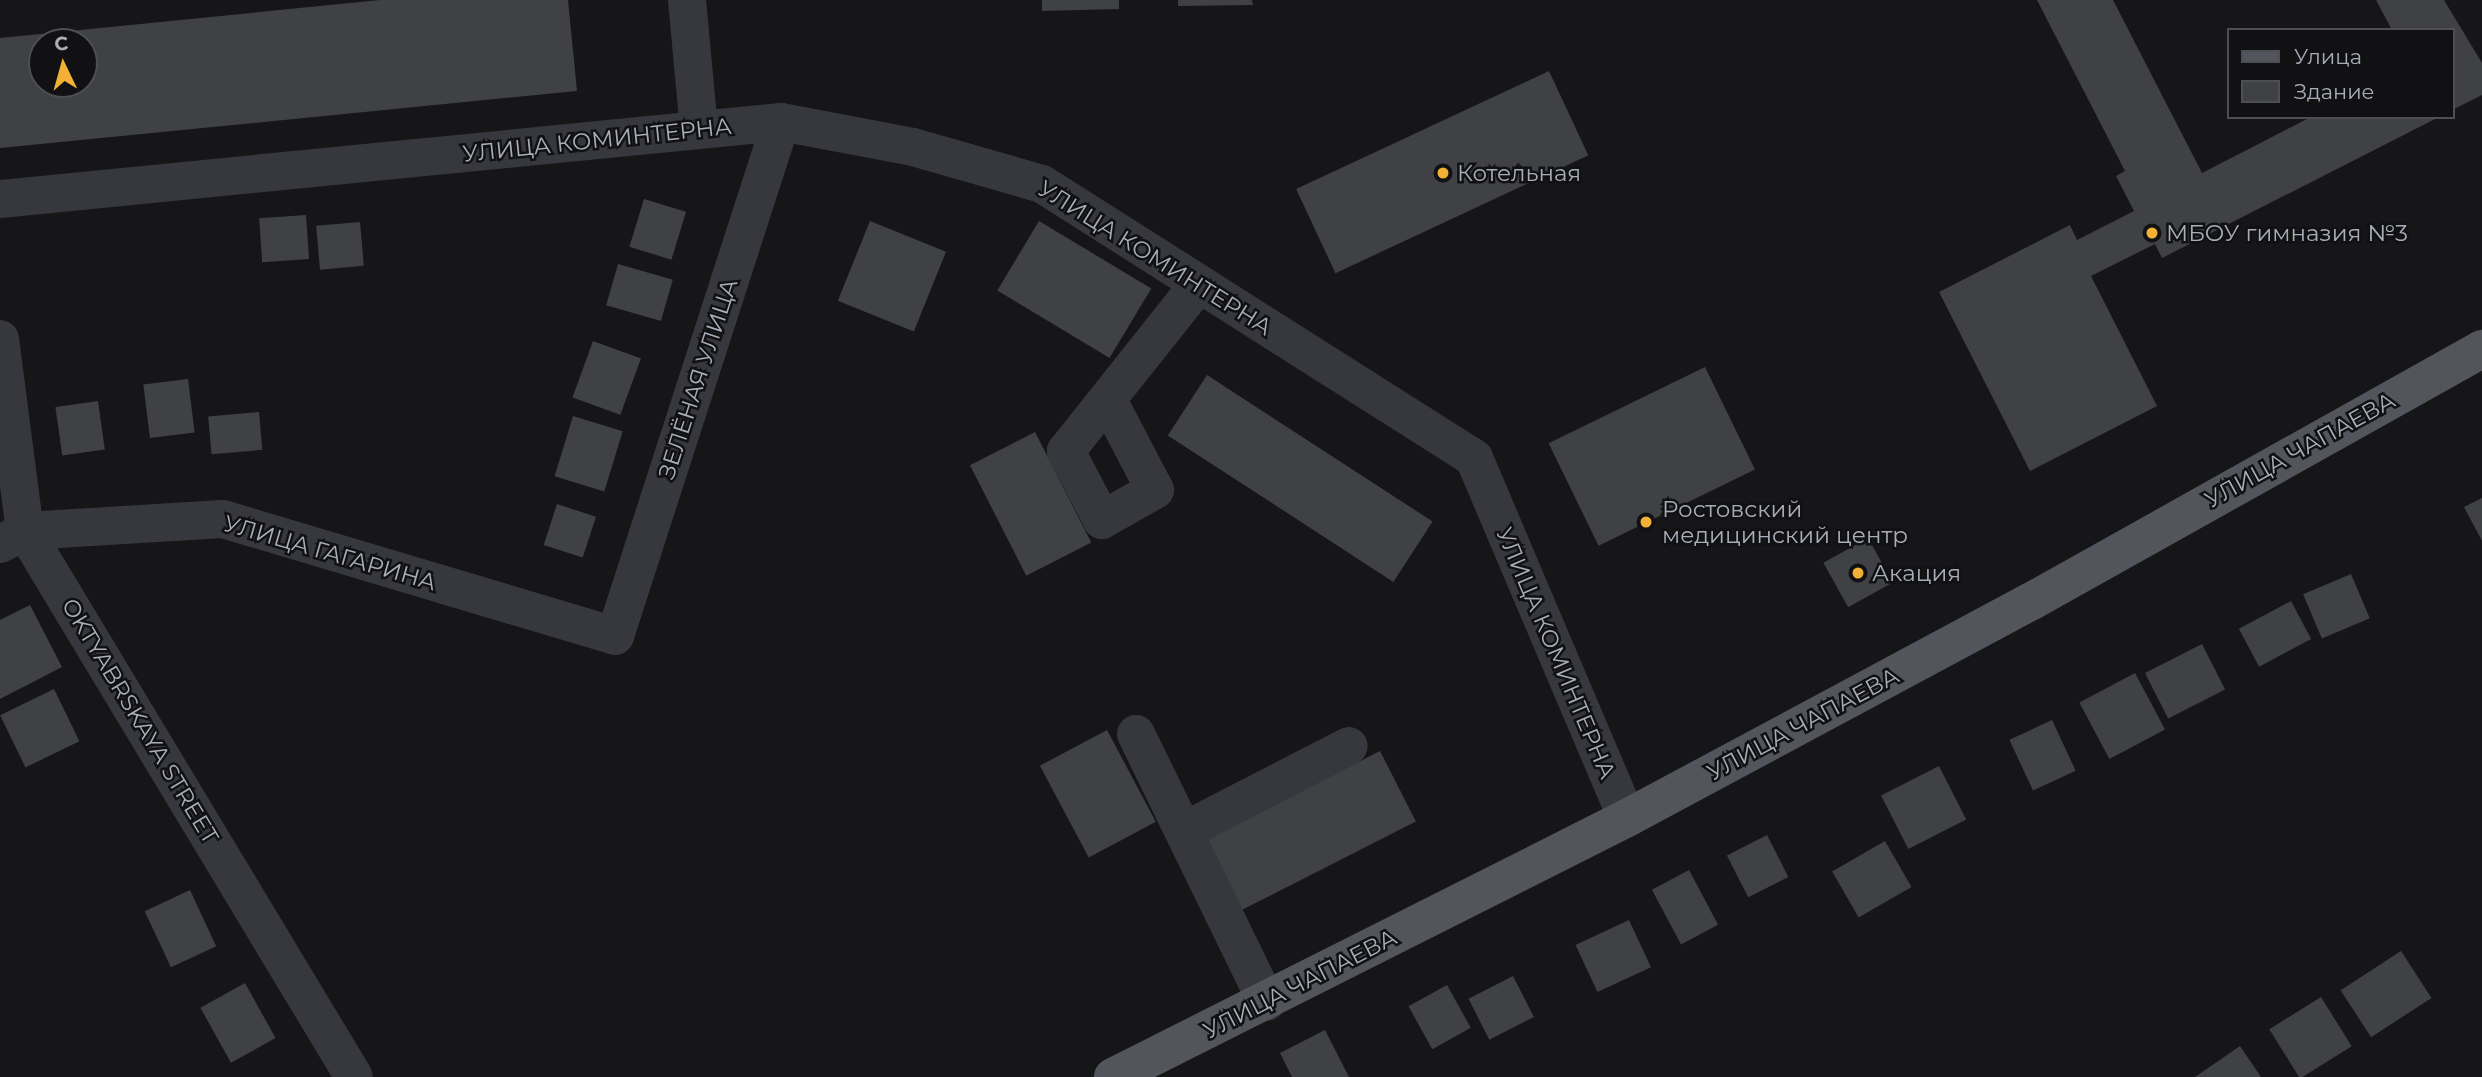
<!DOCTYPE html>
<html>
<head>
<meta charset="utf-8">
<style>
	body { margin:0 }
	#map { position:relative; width:2482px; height:1077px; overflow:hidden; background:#161618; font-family:Montserrat,sans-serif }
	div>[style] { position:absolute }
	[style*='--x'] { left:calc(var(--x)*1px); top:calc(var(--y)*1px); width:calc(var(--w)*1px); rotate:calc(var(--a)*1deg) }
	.building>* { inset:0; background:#404145; transform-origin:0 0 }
	.minor>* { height:38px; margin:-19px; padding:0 19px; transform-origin:19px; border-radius:19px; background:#37383d }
	.major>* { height:38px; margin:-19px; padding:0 19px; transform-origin:19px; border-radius:19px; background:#53555c }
	.dots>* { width:19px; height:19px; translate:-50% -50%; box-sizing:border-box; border:4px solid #111113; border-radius:50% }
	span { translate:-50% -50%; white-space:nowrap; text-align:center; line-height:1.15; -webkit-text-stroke:5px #111113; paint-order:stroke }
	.street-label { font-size:23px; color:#a8adb8 }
	.poi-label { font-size:23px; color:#a8adb8 }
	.left { translate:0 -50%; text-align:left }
	.legend { position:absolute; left:2227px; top:28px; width:228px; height:91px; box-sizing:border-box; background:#111113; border:2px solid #4d4f55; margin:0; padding:9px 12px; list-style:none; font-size:21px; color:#a8adb8 }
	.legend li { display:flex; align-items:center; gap:14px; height:35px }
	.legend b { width:35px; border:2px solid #4d4f55 }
	.north { position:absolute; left:28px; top:28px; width:70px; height:70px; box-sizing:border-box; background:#111113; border:2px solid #4d4f55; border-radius:50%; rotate:355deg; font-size:19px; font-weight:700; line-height:28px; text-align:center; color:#a8adb8 }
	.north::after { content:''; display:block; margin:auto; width:24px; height:32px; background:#f2b134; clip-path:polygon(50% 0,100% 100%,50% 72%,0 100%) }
</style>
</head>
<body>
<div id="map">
	<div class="building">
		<i style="clip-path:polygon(evenodd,380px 0,568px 0,577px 91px,0 148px,0 38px,380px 0,42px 42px,84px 42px,84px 84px,42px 84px,42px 42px)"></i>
		<i style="clip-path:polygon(1042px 0,1119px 0,1119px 9px,1042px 11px)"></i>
		<i style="clip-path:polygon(1178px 0,1252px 0,1253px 5px,1178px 6px)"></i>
		<i style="clip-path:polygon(2037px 0,2113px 0,2202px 173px,2311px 117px,2439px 117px,2162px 258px,2155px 244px,2091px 276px,2157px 406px,2030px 471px,1939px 292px,2070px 225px,2077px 240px,2134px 211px,2116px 176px,2125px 171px)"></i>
		<i style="clip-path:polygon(2376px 0,2444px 0,2482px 63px,2482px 95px,2452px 110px,2452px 30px,2392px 30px)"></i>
		<i style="left:1549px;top:71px;width:93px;height:279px;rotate:65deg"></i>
		<i style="left:644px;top:199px;width:44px;height:50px;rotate:17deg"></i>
		<i style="left:306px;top:215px;width:44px;height:47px;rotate:86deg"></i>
		<i style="left:870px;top:221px;width:82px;height:86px;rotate:22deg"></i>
		<i style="left:1039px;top:221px;width:131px;height:81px;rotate:31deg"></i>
		<i style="left:360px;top:222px;width:44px;height:44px;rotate:85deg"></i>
		<i style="left:618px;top:264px;width:57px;height:43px;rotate:16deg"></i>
		<i style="left:593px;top:341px;width:51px;height:60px;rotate:20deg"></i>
		<i style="left:1705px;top:367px;width:114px;height:174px;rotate:64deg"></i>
		<i style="left:1207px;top:375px;width:269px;height:72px;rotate:33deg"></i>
		<i style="left:188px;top:379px;width:54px;height:45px;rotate:83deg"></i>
		<i style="left:98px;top:401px;width:49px;height:43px;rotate:82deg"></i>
		<i style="left:259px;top:412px;width:38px;height:51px;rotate:85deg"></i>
		<i style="left:573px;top:416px;width:52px;height:63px;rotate:17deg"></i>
		<i style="left:1035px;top:432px;width:124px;height:73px;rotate:63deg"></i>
		<i style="clip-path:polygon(2482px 498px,2482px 541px,2464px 507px)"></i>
		<i style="left:557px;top:504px;width:41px;height:43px;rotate:18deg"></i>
		<i style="left:1868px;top:538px;width:51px;height:51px;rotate:61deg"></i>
		<i style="left:2351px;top:574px;width:48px;height:52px;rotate:67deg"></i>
		<i style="left:2291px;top:601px;width:43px;height:59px;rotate:62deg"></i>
		<i style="clip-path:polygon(30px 605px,62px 667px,0 699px,0 620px)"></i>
		<i style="left:2202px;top:644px;width:51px;height:64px;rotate:63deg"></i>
		<i style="left:2135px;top:673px;width:64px;height:63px;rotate:62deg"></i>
		<i style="left:54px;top:689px;width:58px;height:60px;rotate:64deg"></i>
		<i style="left:2052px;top:720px;width:56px;height:47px;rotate:65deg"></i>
		<i style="left:1107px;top:730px;width:104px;height:76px;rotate:62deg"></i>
		<i style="left:1380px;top:751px;width:79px;height:196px;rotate:63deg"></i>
		<i style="left:1939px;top:766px;width:60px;height:65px;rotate:63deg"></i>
		<i style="left:1767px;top:835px;width:47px;height:45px;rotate:63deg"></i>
		<i style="left:1885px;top:841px;width:53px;height:61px;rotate:60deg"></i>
		<i style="left:1689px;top:870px;width:62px;height:42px;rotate:62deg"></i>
		<i style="left:190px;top:890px;width:62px;height:50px;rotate:65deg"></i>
		<i style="left:1629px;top:920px;width:52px;height:59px;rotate:65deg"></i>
		<i style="left:2401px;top:951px;width:56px;height:72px;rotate:57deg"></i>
		<i style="left:1513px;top:976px;width:46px;height:50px;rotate:63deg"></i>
		<i style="left:245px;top:983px;width:63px;height:51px;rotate:61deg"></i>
		<i style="left:1447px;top:985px;width:49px;height:44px;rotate:61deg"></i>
		<i style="left:2321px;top:997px;width:58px;height:61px;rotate:58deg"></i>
		<i style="clip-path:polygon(1325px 1030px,1349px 1077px,1292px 1077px,1280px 1053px)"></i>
		<i style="clip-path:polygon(2240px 1046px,2261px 1077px,2195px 1077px)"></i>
	</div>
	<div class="minor">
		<i style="--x:687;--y:0;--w:130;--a:84.7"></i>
		<i style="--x:0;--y:199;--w:785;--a:-5.63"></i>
		<i style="--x:781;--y:122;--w:134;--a:10.7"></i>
		<i style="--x:913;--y:147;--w:134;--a:16"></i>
		<i style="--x:1042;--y:184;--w:512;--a:32.39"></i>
		<i style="--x:1474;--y:458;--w:391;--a:67"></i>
		<i style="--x:0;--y:339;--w:194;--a:82.6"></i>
		<i style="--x:25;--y:531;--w:637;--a:58.93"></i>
		<i style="--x:1109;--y:402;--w:99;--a:62.4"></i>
		<i style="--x:1155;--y:490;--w:61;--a:150.5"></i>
		<i style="--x:1102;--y:520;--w:78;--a:-117.6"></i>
		<i style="--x:1066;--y:451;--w:212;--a:-51.5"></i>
		<i style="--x:0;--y:544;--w:28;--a:-27"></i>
		<i style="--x:25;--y:531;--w:198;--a:-3.5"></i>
		<i style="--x:223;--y:519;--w:409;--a:16.6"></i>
		<i style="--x:615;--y:636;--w:540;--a:-72.1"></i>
		<i style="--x:1136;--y:734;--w:298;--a:64"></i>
		<i style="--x:1186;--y:830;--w:183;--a:-27.3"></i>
	</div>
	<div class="major">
		<i style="--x:1113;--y:1077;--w:576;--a:-26.74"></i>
		<i style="--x:1627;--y:818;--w:459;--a:-28.2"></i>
		<i style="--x:2032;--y:601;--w:516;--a:-29.25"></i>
	</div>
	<div class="dots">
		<i style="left:1443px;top:173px;background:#f2b134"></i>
		<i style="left:2152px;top:233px;background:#f2b134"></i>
		<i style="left:1646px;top:522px;background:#f2b134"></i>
		<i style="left:1858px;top:573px;background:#f2b134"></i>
	</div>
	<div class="street-label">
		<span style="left:597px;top:140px;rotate:-6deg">УЛИЦА КОМИНТЕРНА</span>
		<span style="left:1155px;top:258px;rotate:32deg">УЛИЦА КОМИНТЕРНА</span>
		<span style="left:698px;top:379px;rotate:-72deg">ЗЕЛЁНАЯ УЛИЦА</span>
		<span style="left:2300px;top:450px;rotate:-29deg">УЛИЦА ЧАПАЕВА</span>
		<span style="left:330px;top:553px;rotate:16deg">УЛИЦА ГАГАРИНА</span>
		<span style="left:1556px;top:653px;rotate:67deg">УЛИЦА КОМИНТЕРНА</span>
		<span style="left:140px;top:721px;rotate:59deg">OKTYABRSKAYA STREET</span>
		<span style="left:1803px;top:724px;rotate:-28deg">УЛИЦА ЧАПАЕВА</span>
		<span style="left:1300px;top:984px;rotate:-27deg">УЛИЦА ЧАПАЕВА</span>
	</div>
	<div class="poi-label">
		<span class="left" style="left:1457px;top:173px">Котельная</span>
		<span class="left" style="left:2166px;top:233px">МБОУ гимназия №3</span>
		<span class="left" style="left:1662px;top:522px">Ростовский<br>медицинский центр</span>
		<span class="left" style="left:1872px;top:573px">Акация</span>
	</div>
	<ul class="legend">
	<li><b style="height:9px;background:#53555c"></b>Улица</li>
	<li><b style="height:19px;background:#404145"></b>Здание</li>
	</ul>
	<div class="north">С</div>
</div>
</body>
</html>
